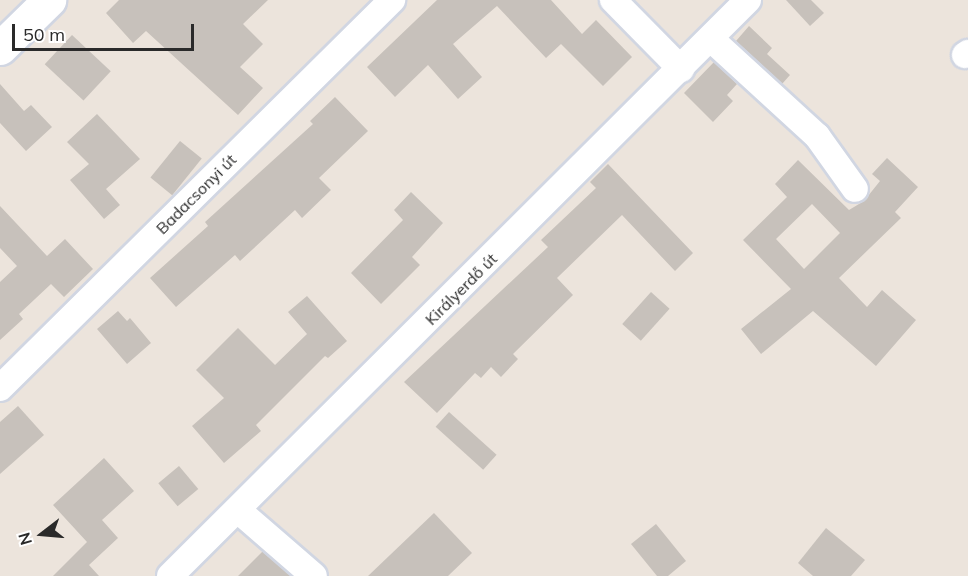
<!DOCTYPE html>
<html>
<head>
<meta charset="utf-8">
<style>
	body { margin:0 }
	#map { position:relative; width:968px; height:576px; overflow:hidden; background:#ece4dc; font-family:Mulish,sans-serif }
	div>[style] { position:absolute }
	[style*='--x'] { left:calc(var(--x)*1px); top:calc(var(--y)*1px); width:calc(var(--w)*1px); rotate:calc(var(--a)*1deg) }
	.building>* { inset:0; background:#c7c1bb; transform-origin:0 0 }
	.roads { filter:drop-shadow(2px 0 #d1d6e2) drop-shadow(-2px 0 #d1d6e2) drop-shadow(0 2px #d1d6e2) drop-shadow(0 -2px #d1d6e2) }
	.street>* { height:26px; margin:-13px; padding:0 13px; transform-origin:13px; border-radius:13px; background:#fff }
	.secondary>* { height:33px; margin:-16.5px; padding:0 16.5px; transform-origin:16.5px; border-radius:16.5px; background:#fff }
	span { translate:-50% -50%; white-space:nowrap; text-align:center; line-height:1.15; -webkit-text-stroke:4.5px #fff; paint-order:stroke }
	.street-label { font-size:16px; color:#2a2a2a }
	.north { position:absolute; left:12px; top:504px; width:60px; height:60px; -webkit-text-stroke:4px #fff; paint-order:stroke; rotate:254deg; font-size:16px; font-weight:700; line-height:24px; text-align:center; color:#2a2a2a }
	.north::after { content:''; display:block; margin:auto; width:21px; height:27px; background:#2a2a2a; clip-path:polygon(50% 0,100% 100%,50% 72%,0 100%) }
	.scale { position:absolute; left:12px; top:24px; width:182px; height:27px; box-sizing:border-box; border:3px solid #2a2a2a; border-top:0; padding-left:8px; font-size:18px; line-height:21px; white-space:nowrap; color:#2a2a2a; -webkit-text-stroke:4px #fff; paint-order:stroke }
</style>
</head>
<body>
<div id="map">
	<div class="building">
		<i style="clip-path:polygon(119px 0,268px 0,243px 24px,263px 44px,240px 67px,263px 88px,238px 115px,146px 31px,133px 43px,106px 13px)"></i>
		<i style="clip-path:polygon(437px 0,551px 0,582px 34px,596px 20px,632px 57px,603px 86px,561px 44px,546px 58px,497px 6px,453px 44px,482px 77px,458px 99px,428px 65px,395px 97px,367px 67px)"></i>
		<i style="clip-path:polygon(786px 0,811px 0,824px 13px,810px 26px)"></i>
		<i style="clip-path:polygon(749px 26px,772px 48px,767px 54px,790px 75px,782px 84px,736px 41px)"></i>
		<i style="left:72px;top:35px;width:53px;height:40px;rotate:43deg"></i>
		<i style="clip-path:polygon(714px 62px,737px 84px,727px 95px,733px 101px,713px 122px,684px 93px)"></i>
		<i style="clip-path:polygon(0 84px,24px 111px,31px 105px,52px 127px,26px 151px,0 123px)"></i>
		<i style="clip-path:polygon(335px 97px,368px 131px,319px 178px,331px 190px,302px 218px,295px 210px,240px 261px,235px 255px,176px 307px,150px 278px,208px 226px,205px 222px,313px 124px,310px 121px)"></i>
		<i style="clip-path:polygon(97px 114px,140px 159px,106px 189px,120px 205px,104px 219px,70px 180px,89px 164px,67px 142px)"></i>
		<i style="left:180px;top:141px;width:28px;height:47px;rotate:39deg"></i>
		<i style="clip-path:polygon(evenodd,887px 158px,918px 187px,895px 212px,901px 218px,839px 278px,867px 307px,882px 290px,916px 320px,876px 366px,813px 311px,761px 354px,741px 329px,791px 289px,743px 240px,787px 197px,775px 184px,798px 160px,849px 210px,864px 201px,880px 181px,872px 174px,887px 158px,812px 204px,840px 233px,804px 269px,776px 239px,812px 204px)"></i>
		<i style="clip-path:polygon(608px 164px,693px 253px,675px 271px,622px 215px,557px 278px,573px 295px,513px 354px,518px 359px,501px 377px,491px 367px,481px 378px,475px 373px,437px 413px,404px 382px,548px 247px,541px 240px,596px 188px,590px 182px)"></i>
		<i style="clip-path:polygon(411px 192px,443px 223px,412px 257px,420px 265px,381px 304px,351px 273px,403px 220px,394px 210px)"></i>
		<i style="clip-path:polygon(0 206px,47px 256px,65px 239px,93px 269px,64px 297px,51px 284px,19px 314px,23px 319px,0 340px,0 282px,17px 266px,0 248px)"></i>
		<i style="left:651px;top:292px;width:25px;height:43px;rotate:42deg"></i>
		<i style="clip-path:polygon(307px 296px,347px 341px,328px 358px,325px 356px,256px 425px,261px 431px,224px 463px,192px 426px,224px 398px,196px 370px,238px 328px,275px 365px,307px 334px,288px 312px)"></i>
		<i style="clip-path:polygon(118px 311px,127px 321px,130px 318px,151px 343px,127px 364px,97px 329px)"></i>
		<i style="clip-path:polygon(18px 406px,44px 435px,0 474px,0 422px)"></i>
		<i style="left:449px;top:412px;width:64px;height:20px;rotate:42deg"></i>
		<i style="clip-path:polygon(104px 458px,134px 491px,102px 520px,118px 538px,89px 565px,99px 576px,53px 576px,87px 542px,53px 505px)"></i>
		<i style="left:179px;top:466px;width:30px;height:27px;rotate:50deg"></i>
		<i style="clip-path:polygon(434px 513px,472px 553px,448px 576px,368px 576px)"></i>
		<i style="clip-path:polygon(656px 524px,686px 561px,668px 576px,657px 576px,631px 544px)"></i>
		<i style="clip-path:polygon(826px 528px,865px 560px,851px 576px,813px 576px,798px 563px)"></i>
		<i style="clip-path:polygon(263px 551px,291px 576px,238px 576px)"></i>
	</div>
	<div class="roads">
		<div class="street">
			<i style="--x:613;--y:0;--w:97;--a:45.4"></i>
			<i style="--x:711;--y:39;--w:144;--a:42.5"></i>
			<i style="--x:817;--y:136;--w:65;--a:54.4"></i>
			<i style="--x:965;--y:55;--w:4;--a:-34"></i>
			<i style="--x:0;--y:388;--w:552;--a:-44.71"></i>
			<i style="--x:239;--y:511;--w:99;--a:40.9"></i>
			<i style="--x:170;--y:576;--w:816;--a:-44.9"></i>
		</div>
		<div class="secondary">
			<i style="--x:0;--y:48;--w:69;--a:-44.4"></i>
		</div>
	</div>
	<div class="street-label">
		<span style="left:196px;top:194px;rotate:-45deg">Badacsonyi út</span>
		<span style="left:461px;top:289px;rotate:-45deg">Királyerdő út</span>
	</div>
	<div class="north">N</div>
	<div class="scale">50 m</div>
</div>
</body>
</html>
